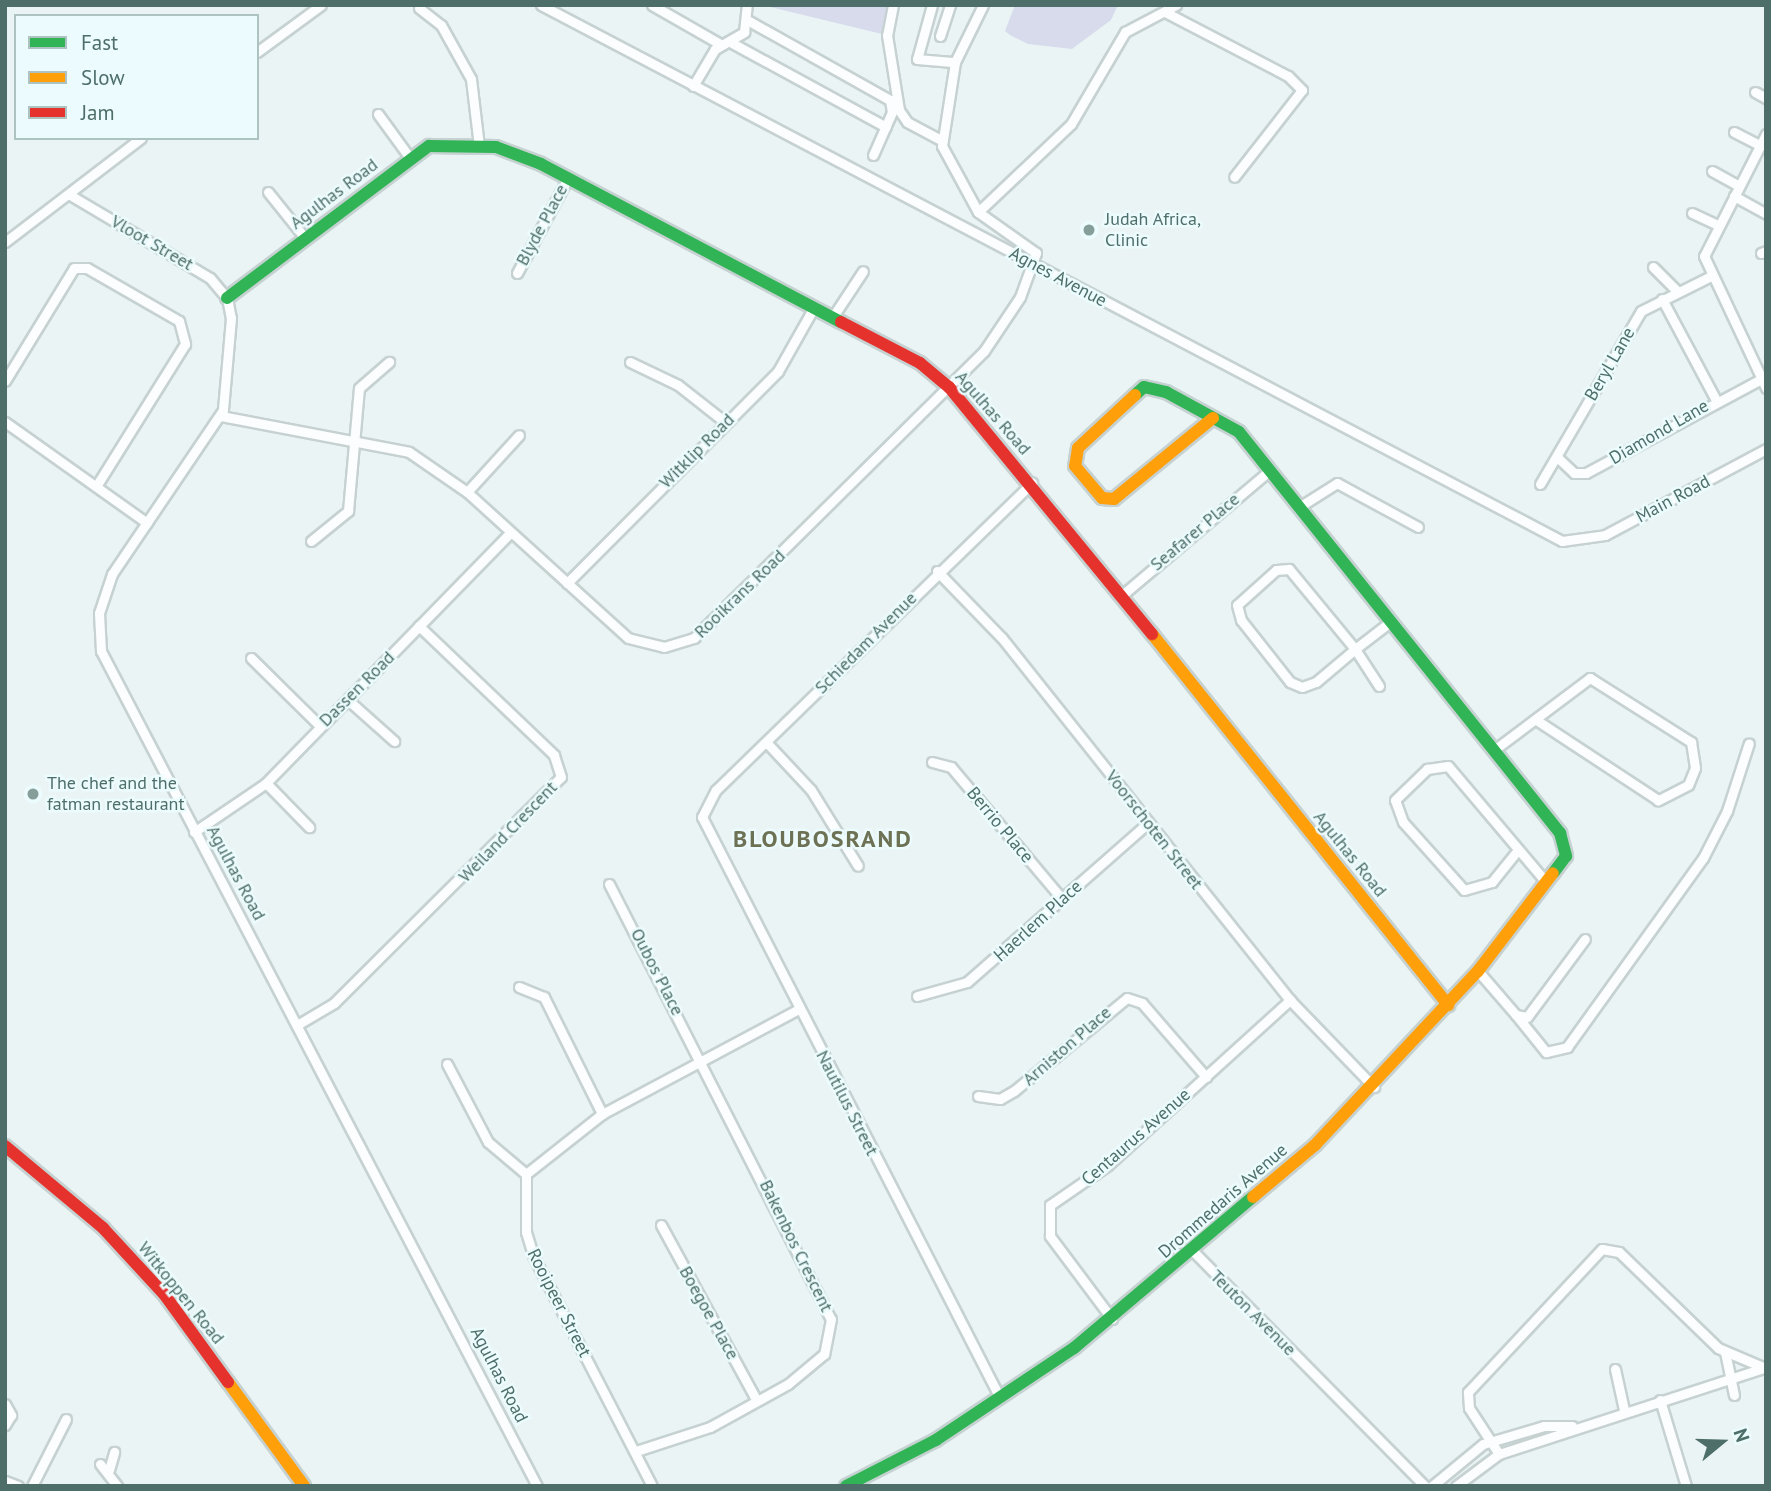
<!DOCTYPE html>
<html>
<head>
<meta charset="utf-8">
<style>
	body { margin:0 }
	#map { position:relative; width:1771px; height:1491px; overflow:hidden; background:#eaf4f5; font-family:"PT Sans",sans-serif }
	div>[style] { position:absolute }
	[style*='--x'] { left:calc(var(--x)*1px); top:calc(var(--y)*1px); width:calc(var(--w)*1px); rotate:calc(var(--a)*1deg) }
	.green>* { inset:0; background:#d7dbec }
	.roads { filter:drop-shadow(2px 0 #c6d1d1) drop-shadow(-2px 0 #c6d1d1) drop-shadow(0 2px #c6d1d1) drop-shadow(0 -2px #c6d1d1) }
	.street>* { height:9px; margin:-4.5px; padding:0 4.5px; transform-origin:4.5px; border-radius:4.5px; background:#fcfdfe }
	.fast>* { height:12px; margin:-6px; padding:0 6px; transform-origin:6px; border-radius:6px; background:#30b455 }
	.slow>* { height:12px; margin:-6px; padding:0 6px; transform-origin:6px; border-radius:6px; background:#ff9f0a }
	.jam>* { height:12px; margin:-6px; padding:0 6px; transform-origin:6px; border-radius:6px; background:#e5322d }
	.dots>* { width:19px; height:19px; translate:-50% -50%; box-sizing:border-box; border:4px solid #ecfbfd; border-radius:50% }
	span { translate:-50% -50%; white-space:nowrap; text-align:center; line-height:1.15; -webkit-text-stroke:5px #ecfbfd; paint-order:stroke }
	.street-label { font-size:18px; color:#4e6f69 }
	.poi-label { font-size:18px; color:#4e6f69 }
	.left { translate:0 -50%; text-align:left }
	.district-label { font-size:24px; color:#6e7254; font-weight:700; letter-spacing:2px }
	.frame { position:absolute; inset:0; border:7px solid #4e6f69; pointer-events:none }
	.legend { position:absolute; left:14px; top:14px; width:245px; height:126px; box-sizing:border-box; background:#ecfbfd; border:2px solid #adc3c2; margin:0; padding:9px 12px; list-style:none; font-size:21px; color:#4e6f69 }
	.legend li { display:flex; align-items:center; gap:14px; height:35px }
	.legend b { width:35px; border:2px solid #adc3c2 }
	.north { position:absolute; left:1687px; top:1407px; width:70px; height:70px; -webkit-text-stroke:5px #ecfbfd; paint-order:stroke; rotate:71deg; font-size:19px; font-weight:700; line-height:28px; text-align:center; color:#4e6f69 }
	.north::after { content:''; display:block; margin:auto; width:24px; height:32px; background:#4e6f69; clip-path:polygon(50% 0,100% 100%,50% 72%,0 100%) }
</style>
</head>
<body>
<div id="map">
	<div class="green">
		<i style="clip-path:polygon(762px 5px,889px 5px,882px 34px)"></i>
		<i style="clip-path:polygon(1015px 5px,1118px 5px,1111px 20px,1072px 49px,1028px 44px,1010px 35px,1005px 31px)"></i>
	</div>
	<div class="roads">
		<div class="street">
			<i style="--x:541;--y:5;--w:1153;--a:27.7"></i>
			<i style="--x:1562;--y:541;--w:43;--a:-7.9"></i>
			<i style="--x:1605;--y:535;--w:183;--a:-28.1"></i>
			<i style="--x:652;--y:5;--w:78;--a:29.8"></i>
			<i style="--x:893;--y:5;--w:31;--a:101"></i>
			<i style="--x:887;--y:35;--w:76;--a:80.9"></i>
			<i style="--x:899;--y:110;--w:14;--a:56"></i>
			<i style="--x:907;--y:122;--w:40;--a:28"></i>
			<i style="--x:932;--y:5;--w:56;--a:105.5"></i>
			<i style="--x:917;--y:59;--w:38;--a:5"></i>
			<i style="--x:419;--y:8;--w:28;--a:38"></i>
			<i style="--x:441;--y:25;--w:62;--a:60.9"></i>
			<i style="--x:471;--y:79;--w:67;--a:83.2"></i>
			<i style="--x:1165;--y:12;--w:139;--a:27.5"></i>
			<i style="--x:1288;--y:76;--w:20;--a:45"></i>
			<i style="--x:1302;--y:90;--w:110;--a:128"></i>
			<i style="--x:749;--y:21;--w:162;--a:29.3"></i>
			<i style="--x:890;--y:100;--w:12;--a:81"></i>
			<i style="--x:892;--y:112;--w:47;--a:113.8"></i>
			<i style="--x:940;--y:36;--w:33;--a:-72"></i>
			<i style="--x:732;--y:43;--w:175;--a:28.6"></i>
			<i style="--x:257;--y:52;--w:79;--a:-36.3"></i>
			<i style="--x:693;--y:86;--w:43;--a:-59.3"></i>
			<i style="--x:715;--y:49;--w:34;--a:-30"></i>
			<i style="--x:744;--y:32;--w:27;--a:-84"></i>
			<i style="--x:1755;--y:92;--w:13;--a:29"></i>
			<i style="--x:378;--y:114;--w:54;--a:54"></i>
			<i style="--x:1734;--y:132;--w:29;--a:27"></i>
			<i style="--x:1766;--y:134;--w:137;--a:116.9"></i>
			<i style="--x:1704;--y:256;--w:146;--a:64.8"></i>
			<i style="--x:1712;--y:171;--w:31;--a:29"></i>
			<i style="--x:268;--y:192;--w:59;--a:51.2"></i>
			<i style="--x:70;--y:195;--w:163;--a:30.7"></i>
			<i style="--x:210;--y:278;--w:26;--a:50"></i>
			<i style="--x:227;--y:298;--w:20;--a:79"></i>
			<i style="--x:231;--y:318;--w:92;--a:95"></i>
			<i style="--x:223;--y:410;--w:198;--a:124.1"></i>
			<i style="--x:112;--y:574;--w:41;--a:108.4"></i>
			<i style="--x:99;--y:613;--w:38;--a:87"></i>
			<i style="--x:101;--y:651;--w:942;--a:62.43"></i>
			<i style="--x:1734;--y:196;--w:37;--a:29"></i>
			<i style="--x:978;--y:212;--w:128;--a:-43.4"></i>
			<i style="--x:1071;--y:124;--w:107;--a:-59.6"></i>
			<i style="--x:1125;--y:32;--w:58;--a:-27.9"></i>
			<i style="--x:1692;--y:213;--w:29;--a:25"></i>
			<i style="--x:5;--y:242;--w:171;--a:-37.4"></i>
			<i style="--x:1761;--y:253;--w:5;--a:-22"></i>
			<i style="--x:1653;--y:267;--w:35;--a:45"></i>
			<i style="--x:517;--y:273;--w:108;--a:-61.8"></i>
			<i style="--x:1662;--y:299;--w:115;--a:61.9"></i>
			<i style="--x:832;--y:318;--w:56;--a:-56.6"></i>
			<i style="--x:630;--y:362;--w:53;--a:25.6"></i>
			<i style="--x:678;--y:385;--w:60;--a:38.2"></i>
			<i style="--x:5;--y:381;--w:132;--a:-58.6"></i>
			<i style="--x:74;--y:268;--w:13;--a:0"></i>
			<i style="--x:87;--y:268;--w:106;--a:29.9"></i>
			<i style="--x:179;--y:321;--w:24;--a:75"></i>
			<i style="--x:185;--y:344;--w:164;--a:122"></i>
			<i style="--x:221;--y:416;--w:191;--a:10.8"></i>
			<i style="--x:409;--y:452;--w:70;--a:34.6"></i>
			<i style="--x:467;--y:492;--w:217;--a:42.2"></i>
			<i style="--x:628;--y:638;--w:37;--a:14"></i>
			<i style="--x:664;--y:647;--w:31;--a:-17"></i>
			<i style="--x:694;--y:638;--w:408;--a:-44.7"></i>
			<i style="--x:984;--y:351;--w:65;--a:-56.3"></i>
			<i style="--x:1020;--y:297;--w:47;--a:-70"></i>
			<i style="--x:1036;--y:253;--w:71;--a:-144.7"></i>
			<i style="--x:978;--y:212;--w:75;--a:-118.6"></i>
			<i style="--x:942;--y:146;--w:85;--a:-81.2"></i>
			<i style="--x:955;--y:62;--w:64;--a:-63.8"></i>
			<i style="--x:5;--y:422;--w:174;--a:35.4"></i>
			<i style="--x:1557;--y:457;--w:23;--a:43"></i>
			<i style="--x:1574;--y:473;--w:12;--a:0"></i>
			<i style="--x:1586;--y:473;--w:203;--a:-28.2"></i>
			<i style="--x:1540;--y:484;--w:200;--a:-59.7"></i>
			<i style="--x:1641;--y:311;--w:76;--a:-26.6"></i>
			<i style="--x:467;--y:492;--w:77;--a:-47.6"></i>
			<i style="--x:1299;--y:507;--w:45;--a:-32.3"></i>
			<i style="--x:1337;--y:483;--w:92;--a:28.5"></i>
			<i style="--x:311;--y:541;--w:48;--a:-39"></i>
			<i style="--x:348;--y:511;--w:123;--a:-84.9"></i>
			<i style="--x:359;--y:388;--w:40;--a:-41"></i>
			<i style="--x:937;--y:571;--w:93;--a:45.9"></i>
			<i style="--x:1002;--y:638;--w:463;--a:51.5"></i>
			<i style="--x:1290;--y:1000;--w:121;--a:46"></i>
			<i style="--x:567;--y:583;--w:299;--a:-45.1"></i>
			<i style="--x:778;--y:371;--w:71;--a:-60.6"></i>
			<i style="--x:1121;--y:596;--w:195;--a:-40.2"></i>
			<i style="--x:251;--y:658;--w:97;--a:44.6"></i>
			<i style="--x:1379;--y:686;--w:44;--a:-123"></i>
			<i style="--x:1355;--y:649;--w:104;--a:-129.5"></i>
			<i style="--x:1289;--y:569;--w:13;--a:176"></i>
			<i style="--x:1276;--y:570;--w:52;--a:138.1"></i>
			<i style="--x:1237;--y:605;--w:16;--a:75"></i>
			<i style="--x:1241;--y:620;--w:79;--a:51.7"></i>
			<i style="--x:1290;--y:682;--w:13;--a:23"></i>
			<i style="--x:1302;--y:687;--w:15;--a:-20"></i>
			<i style="--x:1316;--y:682;--w:51;--a:-40.2"></i>
			<i style="--x:1355;--y:649;--w:44;--a:-37.6"></i>
			<i style="--x:348;--y:700;--w:62;--a:41.7"></i>
			<i style="--x:767;--y:743;--w:64;--a:46.9"></i>
			<i style="--x:811;--y:790;--w:89;--a:58.3"></i>
			<i style="--x:1494;--y:750;--w:120;--a:-36.9"></i>
			<i style="--x:1590;--y:678;--w:120;--a:32.4"></i>
			<i style="--x:1691;--y:742;--w:26;--a:81"></i>
			<i style="--x:1695;--y:768;--w:18;--a:112"></i>
			<i style="--x:1688;--y:785;--w:34;--a:153"></i>
			<i style="--x:1658;--y:800;--w:146;--a:-146.7"></i>
			<i style="--x:932;--y:762;--w:20;--a:15"></i>
			<i style="--x:951;--y:767;--w:172;--a:49.9"></i>
			<i style="--x:266;--y:783;--w:62;--a:45.7"></i>
			<i style="--x:194;--y:832;--w:87;--a:-34.2"></i>
			<i style="--x:266;--y:783;--w:349;--a:-45.7"></i>
			<i style="--x:1517;--y:851;--w:40;--a:129"></i>
			<i style="--x:1492;--y:882;--w:29;--a:164"></i>
			<i style="--x:1464;--y:890;--w:91;--a:-131.9"></i>
			<i style="--x:1403;--y:822;--w:23;--a:-110"></i>
			<i style="--x:1395;--y:800;--w:45;--a:-44.1"></i>
			<i style="--x:1427;--y:769;--w:21;--a:-8"></i>
			<i style="--x:1448;--y:766;--w:152;--a:49.8"></i>
			<i style="--x:609;--y:884;--w:488;--a:63"></i>
			<i style="--x:831;--y:1319;--w:36;--a:101"></i>
			<i style="--x:824;--y:1354;--w:47;--a:140.2"></i>
			<i style="--x:788;--y:1384;--w:89;--a:151.1"></i>
			<i style="--x:710;--y:1427;--w:78;--a:162"></i>
			<i style="--x:1478;--y:971;--w:58;--a:49.2"></i>
			<i style="--x:1516;--y:1015;--w:11;--a:10"></i>
			<i style="--x:1527;--y:1017;--w:97;--a:-53.4"></i>
			<i style="--x:519;--y:987;--w:27;--a:22"></i>
			<i style="--x:544;--y:997;--w:131;--a:63.6"></i>
			<i style="--x:917;--y:996;--w:52;--a:-15.6"></i>
			<i style="--x:967;--y:982;--w:241;--a:-41.3"></i>
			<i style="--x:1516;--y:1015;--w:48;--a:51"></i>
			<i style="--x:1546;--y:1052;--w:22;--a:-13"></i>
			<i style="--x:1567;--y:1047;--w:233;--a:-54.3"></i>
			<i style="--x:1703;--y:858;--w:53;--a:-62.9"></i>
			<i style="--x:1727;--y:811;--w:71;--a:-72.1"></i>
			<i style="--x:297;--y:1025;--w:43;--a:-30.7"></i>
			<i style="--x:334;--y:1003;--w:320;--a:-44.9"></i>
			<i style="--x:561;--y:777;--w:23;--a:-108"></i>
			<i style="--x:554;--y:755;--w:187;--a:-136.3"></i>
			<i style="--x:447;--y:1064;--w:88;--a:62.3"></i>
			<i style="--x:488;--y:1142;--w:50;--a:40.1"></i>
			<i style="--x:978;--y:1096;--w:22;--a:8"></i>
			<i style="--x:1000;--y:1099;--w:16;--a:-30"></i>
			<i style="--x:1014;--y:1091;--w:146;--a:-39.5"></i>
			<i style="--x:1127;--y:998;--w:16;--a:18"></i>
			<i style="--x:1142;--y:1003;--w:98;--a:49.1"></i>
			<i style="--x:661;--y:1225;--w:200;--a:61.4"></i>
			<i style="--x:1193;--y:1251;--w:330;--a:45.4"></i>
			<i style="--x:1112;--y:1319;--w:104;--a:-126.8"></i>
			<i style="--x:1050;--y:1236;--w:31;--a:-90"></i>
			<i style="--x:1050;--y:1205;--w:70;--a:-34.6"></i>
			<i style="--x:1108;--y:1165;--w:246;--a:-42.2"></i>
			<i style="--x:1725;--y:1352;--w:44;--a:78.2"></i>
			<i style="--x:1615;--y:1369;--w:42;--a:77.6"></i>
			<i style="--x:1000;--y:1398;--w:653;--a:-117.15"></i>
			<i style="--x:702;--y:817;--w:30;--a:-63"></i>
			<i style="--x:716;--y:790;--w:441;--a:-44.2"></i>
			<i style="--x:1660;--y:1400;--w:90;--a:73.2"></i>
			<i style="--x:5;--y:1404;--w:13;--a:61"></i>
			<i style="--x:11;--y:1415;--w:12;--a:121"></i>
			<i style="--x:1499;--y:1454;--w:55;--a:-123.1"></i>
			<i style="--x:1469;--y:1408;--w:16;--a:-94"></i>
			<i style="--x:1468;--y:1392;--w:196;--a:-46.9"></i>
			<i style="--x:1602;--y:1249;--w:17;--a:10"></i>
			<i style="--x:1619;--y:1252;--w:138;--a:44.1"></i>
			<i style="--x:1718;--y:1348;--w:51;--a:23.1"></i>
			<i style="--x:100;--y:1464;--w:28;--a:52"></i>
			<i style="--x:109;--y:1470;--w:19;--a:-74"></i>
			<i style="--x:5;--y:1481;--w:14;--a:21"></i>
			<i style="--x:32;--y:1486;--w:75;--a:-63.1"></i>
			<i style="--x:652;--y:1486;--w:260;--a:-117.3"></i>
			<i style="--x:533;--y:1255;--w:24;--a:-107"></i>
			<i style="--x:526;--y:1232;--w:58;--a:-90"></i>
			<i style="--x:526;--y:1174;--w:97;--a:-38.3"></i>
			<i style="--x:602;--y:1114;--w:223;--a:-28.1"></i>
			<i style="--x:1432;--y:1486;--w:66;--a:-39.5"></i>
			<i style="--x:1483;--y:1444;--w:64;--a:-16.4"></i>
			<i style="--x:1544;--y:1426;--w:28;--a:0"></i>
			<i style="--x:1456;--y:1486;--w:54;--a:-36.7"></i>
			<i style="--x:1499;--y:1454;--w:279;--a:-18"></i>
		</div>
		<div class="fast">
			<i style="--x:227;--y:298;--w:253;--a:-37"></i>
			<i style="--x:429;--y:146;--w:67;--a:0.9"></i>
			<i style="--x:496;--y:147;--w:48;--a:20.7"></i>
			<i style="--x:541;--y:164;--w:339;--a:27.8"></i>
			<i style="--x:1135;--y:395;--w:12;--a:-42"></i>
			<i style="--x:1144;--y:387;--w:23;--a:13"></i>
			<i style="--x:1166;--y:392;--w:83;--a:28.7"></i>
			<i style="--x:1239;--y:432;--w:514;--a:51.32"></i>
			<i style="--x:1560;--y:833;--w:24;--a:75"></i>
			<i style="--x:1566;--y:856;--w:21;--a:127"></i>
			<i style="--x:846;--y:1486;--w:101;--a:-27.1"></i>
			<i style="--x:936;--y:1440;--w:166;--a:-33.7"></i>
			<i style="--x:1074;--y:1348;--w:234;--a:-40.2"></i>
		</div>
		<div class="slow">
			<i style="--x:1135;--y:395;--w:78;--a:137.1"></i>
			<i style="--x:1078;--y:448;--w:18;--a:99"></i>
			<i style="--x:1075;--y:466;--w:42;--a:49.8"></i>
			<i style="--x:1102;--y:498;--w:12;--a:5"></i>
			<i style="--x:1114;--y:499;--w:128;--a:-39.3"></i>
			<i style="--x:1152;--y:634;--w:475;--a:51.4"></i>
			<i style="--x:1253;--y:1197;--w:81;--a:-40"></i>
			<i style="--x:1315;--y:1145;--w:238;--a:-46.9"></i>
			<i style="--x:1478;--y:971;--w:123;--a:-52.6"></i>
			<i style="--x:228;--y:1382;--w:129;--a:53.8"></i>
		</div>
		<div class="jam">
			<i style="--x:841;--y:322;--w:89;--a:27.4"></i>
			<i style="--x:920;--y:363;--w:38;--a:40"></i>
			<i style="--x:949;--y:387;--w:320;--a:50.6"></i>
			<i style="--x:5;--y:1146;--w:128;--a:39.9"></i>
			<i style="--x:103;--y:1228;--w:90;--a:47.3"></i>
			<i style="--x:164;--y:1294;--w:109;--a:54"></i>
		</div>
	</div>
	<div class="dots">
		<i style="left:1089px;top:230px;background:#859e9a"></i>
		<i style="left:33px;top:794px;background:#859e9a"></i>
	</div>
	<div class="street-label">
		<span style="left:334px;top:194px;rotate:-37deg">Agulhas Road</span>
		<span style="left:542px;top:225px;rotate:-62deg">Blyde Place</span>
		<span style="left:152px;top:243px;rotate:30deg">Vloot Street</span>
		<span style="left:1058px;top:277px;rotate:28deg">Agnes Avenue</span>
		<span style="left:1610px;top:364px;rotate:-60deg">Beryl Lane</span>
		<span style="left:993px;top:413px;rotate:49deg">Agulhas Road</span>
		<span style="left:1659px;top:432px;rotate:-30deg">Diamond Lane</span>
		<span style="left:697px;top:451px;rotate:-45deg">Witklip Road</span>
		<span style="left:1673px;top:499px;rotate:-28deg">Main Road</span>
		<span style="left:1195px;top:532px;rotate:-40deg">Seafarer Place</span>
		<span style="left:740px;top:594px;rotate:-44deg">Rooikrans Road</span>
		<span style="left:866px;top:643px;rotate:-45deg">Schiedam Avenue</span>
		<span style="left:357px;top:689px;rotate:-45deg">Dassen Road</span>
		<span style="left:1000px;top:825px;rotate:50deg">Berrio Place</span>
		<span style="left:1154px;top:830px;rotate:52deg">Voorschoten Street</span>
		<span style="left:508px;top:832px;rotate:-46deg">Weiland Crescent</span>
		<span style="left:1350px;top:854px;rotate:51deg">Agulhas Road</span>
		<span style="left:236px;top:873px;rotate:62deg">Agulhas Road</span>
		<span style="left:1038px;top:921px;rotate:-42deg">Haerlem Place</span>
		<span style="left:657px;top:972px;rotate:63deg">Oubos Place</span>
		<span style="left:1067px;top:1046px;rotate:-41deg">Arniston Place</span>
		<span style="left:847px;top:1103px;rotate:63deg">Nautilus Street</span>
		<span style="left:1136px;top:1137px;rotate:-41deg">Centaurus Avenue</span>
		<span style="left:1223px;top:1201px;rotate:-41deg">Drommedaris Avenue</span>
		<span style="left:796px;top:1246px;rotate:64deg">Bakenbos Crescent</span>
		<span style="left:181px;top:1293px;rotate:51deg">Witkoppen Road</span>
		<span style="left:559px;top:1303px;rotate:63deg">Rooipeer Street</span>
		<span style="left:709px;top:1313px;rotate:61deg">Boegoe Place</span>
		<span style="left:1253px;top:1313px;rotate:45deg">Teuton Avenue</span>
		<span style="left:499px;top:1375px;rotate:63deg">Agulhas Road</span>
	</div>
	<div class="poi-label">
		<span class="left" style="left:1105px;top:230px">Judah Africa,<br>Clinic</span>
		<span class="left" style="left:47px;top:794px">The chef and the<br>fatman restaurant</span>
	</div>
	<div class="district-label">
		<span style="left:823px;top:839px">BLOUBOSRAND</span>
	</div>
	<div class="frame"></div>
	<ul class="legend">
	<li><b style="height:9px;background:#30b455"></b>Fast</li>
	<li><b style="height:9px;background:#ff9f0a"></b>Slow</li>
	<li><b style="height:9px;background:#e5322d"></b>Jam</li>
	</ul>
	<div class="north">N</div>
</div>
</body>
</html>
